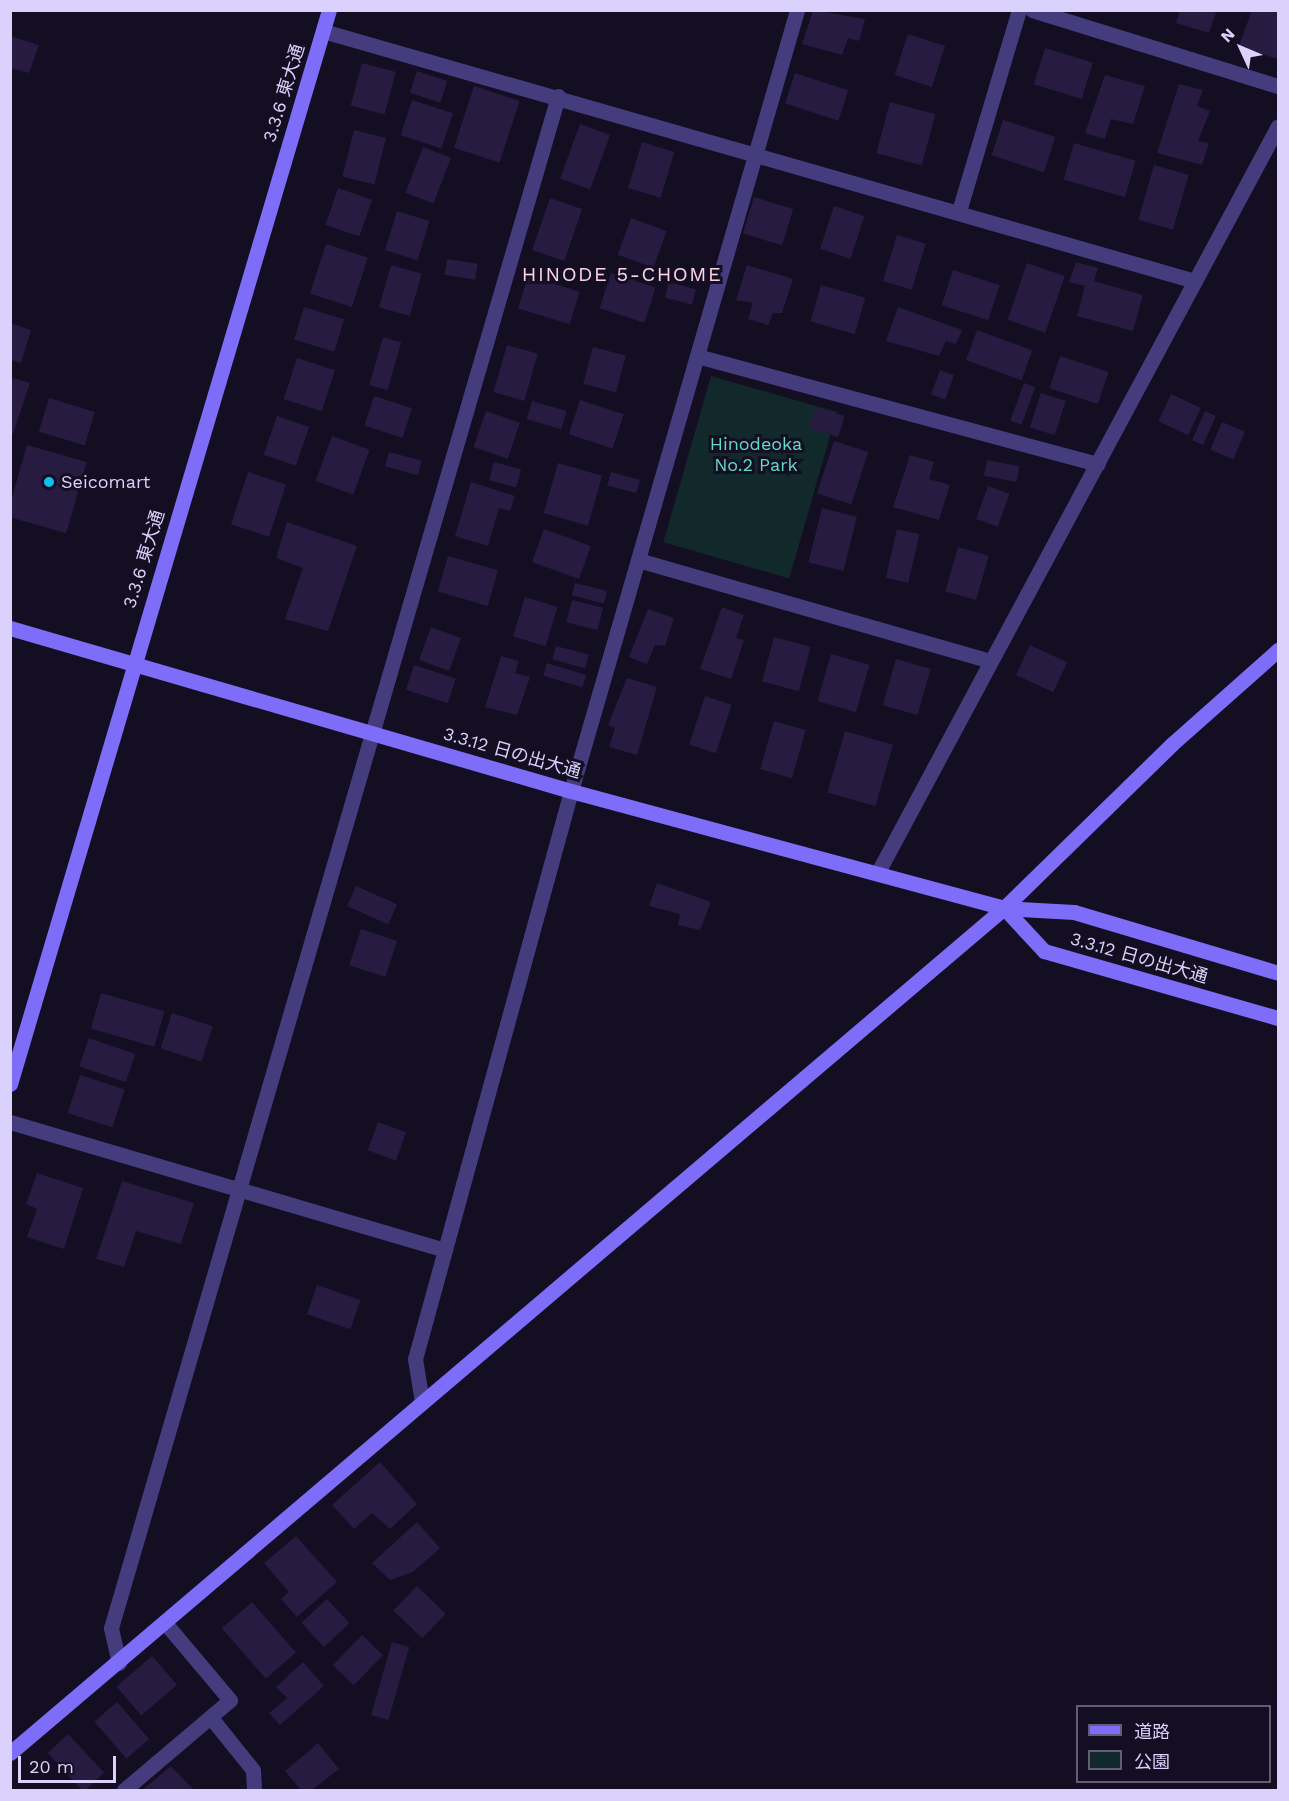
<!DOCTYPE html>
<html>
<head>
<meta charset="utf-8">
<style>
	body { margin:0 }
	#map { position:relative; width:1289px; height:1801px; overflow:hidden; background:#130e21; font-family:"Work Sans","Noto Sans JP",sans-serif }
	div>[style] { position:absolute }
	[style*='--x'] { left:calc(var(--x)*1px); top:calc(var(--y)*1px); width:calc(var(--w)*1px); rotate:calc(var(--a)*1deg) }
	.green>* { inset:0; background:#12292b; transform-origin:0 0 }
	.building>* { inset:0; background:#271b41; transform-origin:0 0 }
	.street>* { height:15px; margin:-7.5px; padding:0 7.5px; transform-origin:7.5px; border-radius:7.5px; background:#453c7e }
	.secondary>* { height:15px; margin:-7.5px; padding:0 7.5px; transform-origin:7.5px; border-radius:7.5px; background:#7e6df8 }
	.dots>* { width:16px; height:16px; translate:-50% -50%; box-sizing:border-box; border:3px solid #130e21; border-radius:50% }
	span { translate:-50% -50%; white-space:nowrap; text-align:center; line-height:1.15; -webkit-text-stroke:6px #130e21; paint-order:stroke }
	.street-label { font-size:18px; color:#dad1fd }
	.park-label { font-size:18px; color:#61d9c6 }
	.poi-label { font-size:18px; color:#dad1fd }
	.left { translate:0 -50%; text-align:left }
	.neighbourhood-label { font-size:20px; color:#fdd3e9; letter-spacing:1.5px }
	.frame { position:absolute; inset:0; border:12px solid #dad1fd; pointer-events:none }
	.legend { position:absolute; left:1076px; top:1705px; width:195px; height:78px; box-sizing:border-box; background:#130e21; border:2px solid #635c79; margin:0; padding:8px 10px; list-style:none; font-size:18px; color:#dad1fd }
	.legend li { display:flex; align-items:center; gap:12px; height:30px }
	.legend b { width:30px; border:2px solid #635c79 }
	.north { position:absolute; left:1211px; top:18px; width:60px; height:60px; -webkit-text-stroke:4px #130e21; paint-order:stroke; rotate:314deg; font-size:16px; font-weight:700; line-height:24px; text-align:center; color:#dad1fd }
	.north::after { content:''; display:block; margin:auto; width:21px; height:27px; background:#dad1fd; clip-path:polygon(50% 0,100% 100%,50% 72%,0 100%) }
	.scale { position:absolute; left:18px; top:1756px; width:98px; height:27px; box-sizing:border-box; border:3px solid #dad1fd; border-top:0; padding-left:8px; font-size:18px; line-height:21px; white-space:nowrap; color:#dad1fd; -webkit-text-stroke:4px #130e21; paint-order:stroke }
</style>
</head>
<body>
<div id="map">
	<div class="green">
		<i style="left:711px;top:376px;width:131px;height:173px;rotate:16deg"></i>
	</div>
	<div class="building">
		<i style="clip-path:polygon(813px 10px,865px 19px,859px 41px,848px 38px,842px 55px,802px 44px)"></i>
		<i style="clip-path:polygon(1180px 10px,1217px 10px,1209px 33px,1176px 23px)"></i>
		<i style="clip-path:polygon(1252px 10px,1278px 10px,1277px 59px,1239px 46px)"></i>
		<i style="left:908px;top:34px;width:39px;height:43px;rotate:18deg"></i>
		<i style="clip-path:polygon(10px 36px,39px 45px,29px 73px,10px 68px)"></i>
		<i style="left:1045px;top:48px;width:50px;height:38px;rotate:17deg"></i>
		<i style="left:362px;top:63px;width:35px;height:44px;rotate:15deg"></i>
		<i style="left:417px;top:71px;width:32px;height:23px;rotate:18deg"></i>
		<i style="left:795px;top:73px;width:56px;height:32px;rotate:18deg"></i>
		<i style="clip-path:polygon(1105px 75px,1145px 86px,1133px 124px,1111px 119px,1105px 139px,1085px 133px)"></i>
		<i style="clip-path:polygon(1179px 84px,1203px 90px,1197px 106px,1210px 111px,1198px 141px,1209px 143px,1202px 165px,1157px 153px)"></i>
		<i style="left:474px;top:86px;width:48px;height:65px;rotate:18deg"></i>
		<i style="left:412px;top:100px;width:43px;height:37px;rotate:18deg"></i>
		<i style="left:890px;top:102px;width:47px;height:53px;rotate:15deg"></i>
		<i style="left:1003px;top:120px;width:55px;height:37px;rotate:18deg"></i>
		<i style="left:580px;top:124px;width:32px;height:58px;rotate:20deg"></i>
		<i style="left:354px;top:130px;width:33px;height:48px;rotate:14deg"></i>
		<i style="left:642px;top:142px;width:34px;height:48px;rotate:17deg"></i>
		<i style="left:1074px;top:143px;width:64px;height:38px;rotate:16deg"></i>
		<i style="left:423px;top:147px;width:30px;height:49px;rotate:21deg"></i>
		<i style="left:1154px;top:165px;width:36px;height:57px;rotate:16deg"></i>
		<i style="left:338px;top:188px;width:36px;height:39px;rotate:19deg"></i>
		<i style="left:754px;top:197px;width:41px;height:38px;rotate:17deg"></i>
		<i style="left:550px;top:198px;width:34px;height:55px;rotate:19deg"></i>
		<i style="left:834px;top:206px;width:32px;height:45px;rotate:18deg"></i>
		<i style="left:397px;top:211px;width:34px;height:41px;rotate:17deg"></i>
		<i style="left:631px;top:218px;width:38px;height:39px;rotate:20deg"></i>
		<i style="left:897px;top:235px;width:30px;height:48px;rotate:17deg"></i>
		<i style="left:326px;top:244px;width:44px;height:52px;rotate:18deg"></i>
		<i style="left:447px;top:259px;width:31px;height:16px;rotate:9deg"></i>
		<i style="clip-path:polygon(1076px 262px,1098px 268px,1094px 281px,1143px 295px,1133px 331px,1077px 316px,1085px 286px,1069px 282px)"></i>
		<i style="left:1027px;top:263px;width:40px;height:60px;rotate:19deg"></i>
		<i style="left:391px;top:265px;width:32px;height:44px;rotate:16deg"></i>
		<i style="clip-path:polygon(747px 265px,793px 279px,782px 313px,773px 313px,768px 325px,748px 319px,753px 303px,736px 300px)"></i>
		<i style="left:953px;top:270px;width:49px;height:37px;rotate:18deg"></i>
		<i style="left:611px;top:273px;width:47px;height:37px;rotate:18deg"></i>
		<i style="left:528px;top:276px;width:54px;height:34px;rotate:17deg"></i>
		<i style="left:669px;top:282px;width:28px;height:16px;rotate:15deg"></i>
		<i style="left:821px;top:285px;width:46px;height:38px;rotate:16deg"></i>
		<i style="left:304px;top:307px;width:42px;height:34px;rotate:17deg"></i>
		<i style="clip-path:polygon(898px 307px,962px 330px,956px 344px,946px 341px,939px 356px,886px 341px)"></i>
		<i style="clip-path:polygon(10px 323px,31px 330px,21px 363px,10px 360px)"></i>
		<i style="left:977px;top:330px;width:59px;height:32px;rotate:20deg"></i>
		<i style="left:383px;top:337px;width:19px;height:50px;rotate:16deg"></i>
		<i style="left:507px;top:345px;width:32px;height:49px;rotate:16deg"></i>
		<i style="left:593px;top:347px;width:34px;height:38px;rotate:15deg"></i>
		<i style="left:1060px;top:356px;width:51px;height:34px;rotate:18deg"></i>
		<i style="left:297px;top:358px;width:40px;height:43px;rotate:18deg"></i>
		<i style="left:940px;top:370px;width:15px;height:26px;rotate:20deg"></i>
		<i style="clip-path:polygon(10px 377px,30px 383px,13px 434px,10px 433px)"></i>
		<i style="left:1024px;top:383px;width:12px;height:40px;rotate:20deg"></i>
		<i style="left:1041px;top:393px;width:26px;height:36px;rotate:18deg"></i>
		<i style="left:1171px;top:394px;width:33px;height:30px;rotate:25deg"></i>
		<i style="left:374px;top:396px;width:40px;height:31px;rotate:18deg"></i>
		<i style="left:49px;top:398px;width:48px;height:35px;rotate:17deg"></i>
		<i style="left:580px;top:400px;width:46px;height:36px;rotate:18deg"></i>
		<i style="left:532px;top:401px;width:36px;height:19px;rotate:16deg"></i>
		<i style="left:815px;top:407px;width:31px;height:22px;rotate:17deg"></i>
		<i style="left:486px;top:411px;width:36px;height:38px;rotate:19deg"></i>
		<i style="left:1205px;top:411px;width:12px;height:32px;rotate:24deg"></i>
		<i style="left:277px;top:416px;width:34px;height:41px;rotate:19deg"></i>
		<i style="left:1222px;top:422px;width:25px;height:30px;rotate:23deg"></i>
		<i style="left:332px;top:436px;width:40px;height:48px;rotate:20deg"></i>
		<i style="left:834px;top:441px;width:36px;height:55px;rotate:18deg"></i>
		<i style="left:27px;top:445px;width:62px;height:74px;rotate:16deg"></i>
		<i style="left:389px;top:452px;width:34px;height:15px;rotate:15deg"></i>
		<i style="clip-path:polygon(910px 455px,934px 462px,929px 479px,950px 485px,939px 520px,893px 507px)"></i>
		<i style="left:987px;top:460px;width:33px;height:16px;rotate:11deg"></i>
		<i style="left:494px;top:462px;width:28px;height:19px;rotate:15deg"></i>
		<i style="left:558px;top:463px;width:46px;height:52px;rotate:16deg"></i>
		<i style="left:248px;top:472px;width:40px;height:55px;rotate:18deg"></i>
		<i style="left:611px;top:472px;width:30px;height:14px;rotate:15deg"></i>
		<i style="clip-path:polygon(471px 482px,515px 496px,510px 511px,499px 508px,488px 546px,455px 536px)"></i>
		<i style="left:988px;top:486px;width:23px;height:35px;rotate:20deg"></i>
		<i style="left:822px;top:508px;width:36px;height:56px;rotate:14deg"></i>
		<i style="clip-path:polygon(287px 522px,357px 546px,328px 631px,285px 619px,303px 568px,276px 558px)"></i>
		<i style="left:544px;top:529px;width:50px;height:35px;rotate:20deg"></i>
		<i style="left:897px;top:529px;width:23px;height:50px;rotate:13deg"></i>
		<i style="left:958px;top:547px;width:32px;height:46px;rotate:16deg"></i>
		<i style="left:448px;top:556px;width:52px;height:37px;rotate:16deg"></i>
		<i style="left:575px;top:583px;width:33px;height:13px;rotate:14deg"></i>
		<i style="left:525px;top:597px;width:34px;height:41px;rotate:17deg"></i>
		<i style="left:572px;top:600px;width:32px;height:23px;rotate:14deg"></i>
		<i style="clip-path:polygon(722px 607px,744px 615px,736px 638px,744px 640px,731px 679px,700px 669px)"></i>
		<i style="clip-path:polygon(648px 609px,674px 618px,665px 646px,655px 645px,647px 664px,629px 657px)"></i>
		<i style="left:431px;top:627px;width:32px;height:35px;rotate:20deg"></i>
		<i style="left:774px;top:637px;width:38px;height:46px;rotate:15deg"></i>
		<i style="left:1030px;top:645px;width:41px;height:33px;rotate:25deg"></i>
		<i style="left:556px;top:646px;width:34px;height:14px;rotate:15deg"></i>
		<i style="left:831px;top:654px;width:40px;height:49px;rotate:16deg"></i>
		<i style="clip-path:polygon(501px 656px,519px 661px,515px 673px,530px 677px,517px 715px,485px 707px)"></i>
		<i style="left:896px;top:659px;width:36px;height:48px;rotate:16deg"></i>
		<i style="left:547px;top:663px;width:41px;height:13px;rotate:17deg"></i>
		<i style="left:414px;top:665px;width:44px;height:26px;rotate:18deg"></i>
		<i style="clip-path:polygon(627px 678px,657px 687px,637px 755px,609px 747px,615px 728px,608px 725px)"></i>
		<i style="left:705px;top:696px;width:28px;height:51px;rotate:18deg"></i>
		<i style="left:774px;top:721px;width:33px;height:50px;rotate:16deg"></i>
		<i style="left:845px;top:731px;width:50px;height:64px;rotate:16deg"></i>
		<i style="clip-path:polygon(657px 883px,711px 902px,700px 930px,678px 925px,680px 914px,649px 906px)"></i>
		<i style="left:356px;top:886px;width:45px;height:22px;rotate:24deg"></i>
		<i style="left:361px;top:929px;width:38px;height:38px;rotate:18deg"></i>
		<i style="left:101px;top:993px;width:66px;height:37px;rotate:16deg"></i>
		<i style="left:172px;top:1013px;width:43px;height:37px;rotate:18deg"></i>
		<i style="left:89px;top:1038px;width:49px;height:30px;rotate:19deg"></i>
		<i style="left:80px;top:1075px;width:47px;height:40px;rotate:18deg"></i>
		<i style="left:378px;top:1122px;width:30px;height:30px;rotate:20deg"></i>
		<i style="clip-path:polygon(37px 1173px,83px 1188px,64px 1249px,27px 1237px,37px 1209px,26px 1204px)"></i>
		<i style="clip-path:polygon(122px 1181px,194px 1203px,181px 1244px,136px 1231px,124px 1267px,96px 1259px)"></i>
		<i style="left:317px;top:1285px;width:46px;height:31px;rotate:19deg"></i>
		<i style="clip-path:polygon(380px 1462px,417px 1504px,390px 1529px,372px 1513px,354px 1529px,332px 1505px)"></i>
		<i style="clip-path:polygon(417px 1522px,440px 1548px,413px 1572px,390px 1580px,372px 1563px)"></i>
		<i style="clip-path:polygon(296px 1536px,337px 1582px,297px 1617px,281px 1599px,289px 1592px,264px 1563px)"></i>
		<i style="left:417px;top:1586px;width:40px;height:34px;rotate:44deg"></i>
		<i style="left:327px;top:1599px;width:33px;height:35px;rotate:47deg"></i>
		<i style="left:252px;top:1602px;width:67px;height:40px;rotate:49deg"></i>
		<i style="left:362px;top:1635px;width:29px;height:42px;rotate:44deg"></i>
		<i style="left:392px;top:1642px;width:18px;height:76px;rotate:16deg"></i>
		<i style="left:152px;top:1656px;width:38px;height:47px;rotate:49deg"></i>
		<i style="clip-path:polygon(303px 1662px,324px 1686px,280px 1725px,269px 1713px,287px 1698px,276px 1687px)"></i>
		<i style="left:117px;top:1702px;width:49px;height:30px;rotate:49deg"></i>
		<i style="left:68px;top:1734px;width:53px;height:28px;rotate:47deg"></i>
		<i style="clip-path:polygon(318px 1743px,339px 1769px,312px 1790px,301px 1790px,285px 1771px)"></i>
		<i style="clip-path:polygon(171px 1766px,194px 1790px,142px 1790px)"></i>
	</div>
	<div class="street">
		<i style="--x:1032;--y:10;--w:257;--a:17.2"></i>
		<i style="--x:323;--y:31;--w:907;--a:16"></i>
		<i style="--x:959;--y:211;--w:210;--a:-73.4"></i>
		<i style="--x:697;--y:356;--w:415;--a:15.1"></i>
		<i style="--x:638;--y:560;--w:367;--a:16"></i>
		<i style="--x:878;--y:872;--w:846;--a:-61.8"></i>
		<i style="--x:10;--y:1122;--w:453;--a:16.4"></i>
		<i style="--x:422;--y:1402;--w:44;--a:-99.2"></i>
		<i style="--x:415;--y:1359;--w:589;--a:-74.64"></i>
		<i style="--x:571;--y:791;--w:813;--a:-73.86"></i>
		<i style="--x:119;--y:1663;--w:36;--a:-103"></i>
		<i style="--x:111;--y:1628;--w:1596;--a:-73.73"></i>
		<i style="--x:212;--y:1719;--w:65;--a:51.2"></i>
		<i style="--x:253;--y:1770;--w:20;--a:87"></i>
		<i style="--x:124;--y:1790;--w:139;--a:-40.3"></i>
		<i style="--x:230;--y:1700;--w:99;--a:-130.1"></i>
	</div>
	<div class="secondary">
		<i style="--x:10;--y:628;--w:584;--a:16.2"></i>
		<i style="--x:571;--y:791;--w:449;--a:15.1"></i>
		<i style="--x:1004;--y:908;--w:70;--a:3.3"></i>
		<i style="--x:1074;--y:912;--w:213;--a:16.6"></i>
		<i style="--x:1004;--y:908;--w:59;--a:47.1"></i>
		<i style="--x:1044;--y:951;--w:243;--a:16"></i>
		<i style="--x:10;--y:1084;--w:1120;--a:-73.46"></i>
		<i style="--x:10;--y:1753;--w:1305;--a:-40.37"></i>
		<i style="--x:1004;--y:908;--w:235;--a:-44.3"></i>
		<i style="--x:1172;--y:744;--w:142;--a:-41.6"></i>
	</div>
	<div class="dots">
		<i style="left:49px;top:482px;background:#0cc1ee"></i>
	</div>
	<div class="street-label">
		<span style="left:284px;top:93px;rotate:-73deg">3.3.6 東大通</span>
		<span style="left:144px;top:559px;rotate:-73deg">3.3.6 東大通</span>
		<span style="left:512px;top:753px;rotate:16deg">3.3.12 日の出大通</span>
		<span style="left:1139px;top:958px;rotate:16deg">3.3.12 日の出大通</span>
	</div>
	<div class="park-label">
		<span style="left:756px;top:455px">Hinodeoka<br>No.2 Park</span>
	</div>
	<div class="poi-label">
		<span class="left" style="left:61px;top:482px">Seicomart</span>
	</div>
	<div class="neighbourhood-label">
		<span style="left:622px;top:274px">HINODE 5-CHOME</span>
	</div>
	<div class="frame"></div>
	<ul class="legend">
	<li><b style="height:8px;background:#7e6df8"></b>道路</li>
	<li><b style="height:16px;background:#12292b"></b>公園</li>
	</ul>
	<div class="north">N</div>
	<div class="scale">20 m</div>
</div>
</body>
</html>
